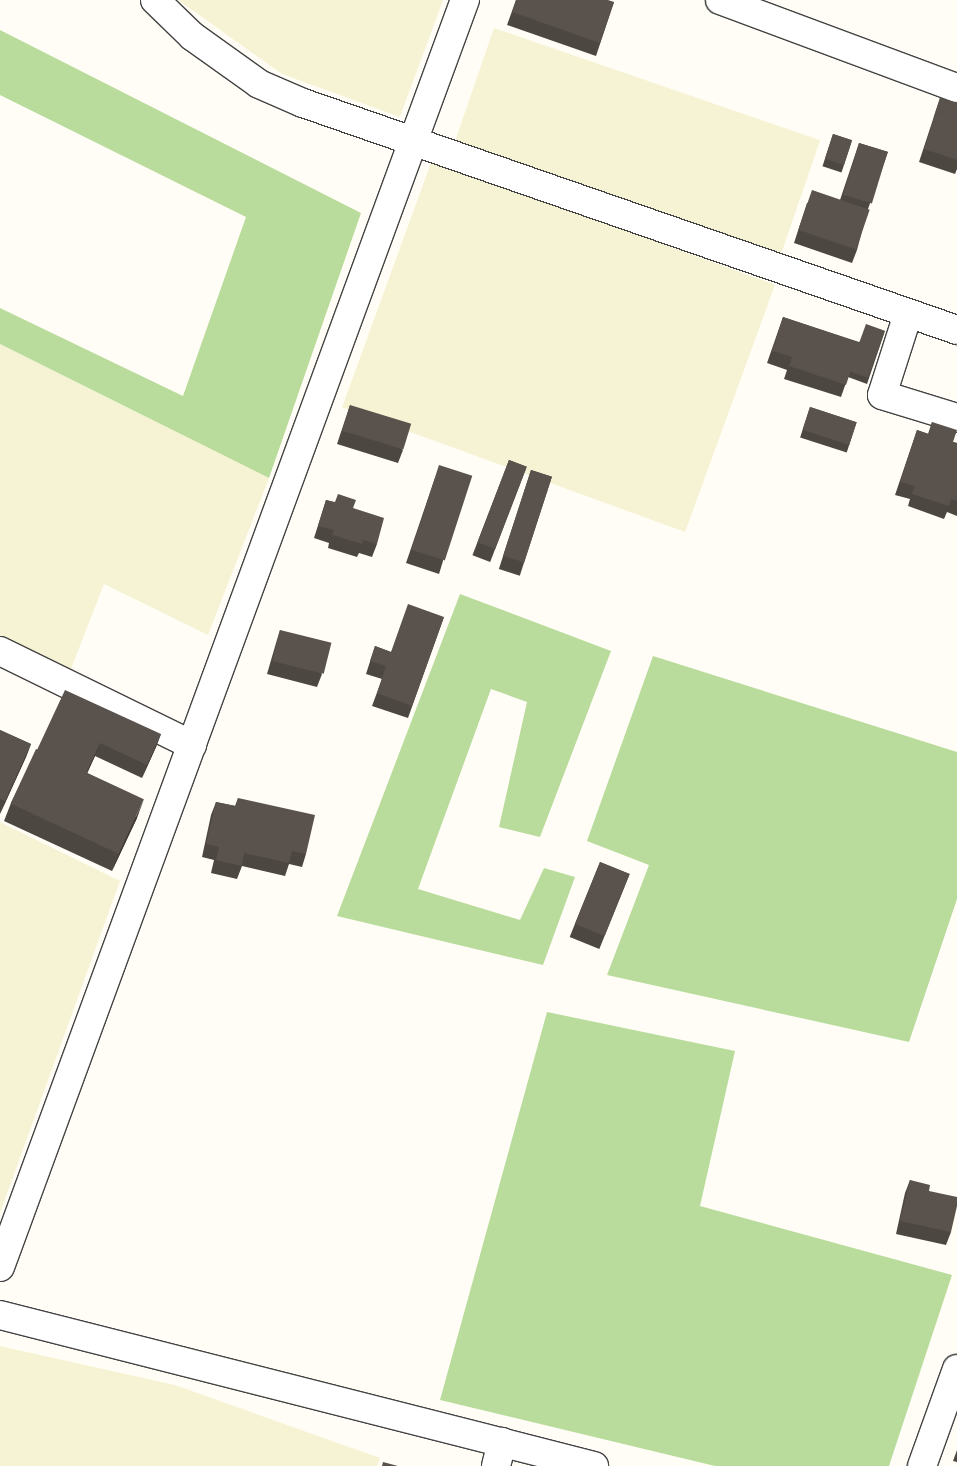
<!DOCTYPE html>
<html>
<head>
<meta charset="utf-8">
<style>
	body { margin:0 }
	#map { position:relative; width:957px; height:1466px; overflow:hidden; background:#fffdf5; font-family:Georgia,serif }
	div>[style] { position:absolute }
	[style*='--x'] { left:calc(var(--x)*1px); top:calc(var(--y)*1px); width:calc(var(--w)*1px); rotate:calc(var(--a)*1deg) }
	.farmland>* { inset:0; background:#f6f3d4; transform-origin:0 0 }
	.forest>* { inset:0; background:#b9dc9c }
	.roads { filter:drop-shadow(1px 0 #444) drop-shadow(-1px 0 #444) drop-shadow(0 1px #444) drop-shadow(0 -1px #444) }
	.minor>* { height:28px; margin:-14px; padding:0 14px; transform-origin:14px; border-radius:14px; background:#fff }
	.wall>* { inset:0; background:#4d4742; transform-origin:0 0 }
	.shaded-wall>* { inset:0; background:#3f3936 }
	.building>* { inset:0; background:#5a524d; transform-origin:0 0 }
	span { translate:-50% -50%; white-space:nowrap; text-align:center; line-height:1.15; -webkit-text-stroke:5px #fff; paint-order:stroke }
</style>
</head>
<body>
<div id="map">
	<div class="farmland">
		<i style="clip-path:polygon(178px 0,443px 0,400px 117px,282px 74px)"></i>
		<i style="left:494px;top:28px;width:345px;height:120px;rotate:19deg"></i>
		<i style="left:432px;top:160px;width:365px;height:263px;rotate:20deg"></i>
		<i style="clip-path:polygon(0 344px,269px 478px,208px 635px,104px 584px,69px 674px,0 641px)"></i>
		<i style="clip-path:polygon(0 822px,120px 881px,0 1213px)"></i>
		<i style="clip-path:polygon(0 1346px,175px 1385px,380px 1458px,377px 1466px,0 1466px)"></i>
	</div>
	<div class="forest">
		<i style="clip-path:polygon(0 30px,361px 213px,269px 478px,0 344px,0 308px,183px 396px,246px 217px,0 95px)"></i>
		<i style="clip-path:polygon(460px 594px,611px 651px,540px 837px,499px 827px,527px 702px,491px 689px,418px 889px,520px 920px,544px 868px,575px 877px,543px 965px,337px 916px)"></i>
		<i style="clip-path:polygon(653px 656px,957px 752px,957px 899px,909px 1042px,607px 975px,649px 865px,587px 841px)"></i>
		<i style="clip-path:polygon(547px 1012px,735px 1051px,700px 1206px,952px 1275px,889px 1466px,715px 1466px,440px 1400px)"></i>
	</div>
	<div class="roads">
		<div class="minor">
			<i style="--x:155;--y:0;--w:52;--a:44.2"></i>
			<i style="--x:192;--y:36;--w:82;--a:35.6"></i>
			<i style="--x:259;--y:84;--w:48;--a:23.4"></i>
			<i style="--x:303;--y:103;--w:692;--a:19.14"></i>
			<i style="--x:720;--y:0;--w:253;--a:20.4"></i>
			<i style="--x:908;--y:314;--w:85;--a:107.8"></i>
			<i style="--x:882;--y:395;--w:78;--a:17"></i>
			<i style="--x:0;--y:651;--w:214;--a:26.1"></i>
			<i style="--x:0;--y:1267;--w:1350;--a:-69.85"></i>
			<i style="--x:0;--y:1315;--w:613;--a:14.26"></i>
			<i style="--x:496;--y:1466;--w:25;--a:-76"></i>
			<i style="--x:922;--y:1466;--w:103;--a:-70.2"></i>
		</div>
	</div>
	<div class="wall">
		<i style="clip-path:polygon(516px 0,614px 2px,596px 56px,507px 25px)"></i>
		<i style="clip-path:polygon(940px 98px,957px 103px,957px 169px,955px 174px,919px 162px)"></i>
		<i style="left:833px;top:134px;width:20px;height:34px;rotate:18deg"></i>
		<i style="clip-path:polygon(859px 143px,888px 152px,868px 209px,857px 250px,852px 263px,794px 243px,807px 203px,840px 200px)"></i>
		<i style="clip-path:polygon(783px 317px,859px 342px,885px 331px,867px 384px,848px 377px,841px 397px,784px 379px,787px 370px,767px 363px)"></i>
		<i style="clip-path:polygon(350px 405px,403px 450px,398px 463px,337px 444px)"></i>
		<i style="left:810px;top:407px;width:49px;height:32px;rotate:18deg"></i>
		<i style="clip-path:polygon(932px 422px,953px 442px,957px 443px,957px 516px,947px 512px,944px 519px,908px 506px,910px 499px,895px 495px,917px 430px,928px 434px)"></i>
		<i style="left:509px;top:460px;width:19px;height:102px;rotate:21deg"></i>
		<i style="left:531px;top:470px;width:22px;height:104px;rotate:18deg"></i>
		<i style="clip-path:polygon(435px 478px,443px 561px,439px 574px,406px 563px)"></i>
		<i style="clip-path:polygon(326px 500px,353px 508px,377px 544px,372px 557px,359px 553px,357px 557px,328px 548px,329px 543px,314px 538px)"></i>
		<i style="clip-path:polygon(444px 617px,408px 718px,372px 706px,382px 679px,366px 674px,375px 646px,391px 652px)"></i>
		<i style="clip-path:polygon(280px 630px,322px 674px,317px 687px,267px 674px,276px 643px)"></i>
		<i style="clip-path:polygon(0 730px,31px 744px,26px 757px,0 814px)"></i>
		<i style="clip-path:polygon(161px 734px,156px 747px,142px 778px,95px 756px,87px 773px,137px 818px,112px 871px,4px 821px,11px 803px,37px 750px)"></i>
		<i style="clip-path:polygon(238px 798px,306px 854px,302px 867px,289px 864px,285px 876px,242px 866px,237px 879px,211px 873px,214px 860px,202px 857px,211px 815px,216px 802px,235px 806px)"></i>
		<i style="left:600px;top:862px;width:32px;height:81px;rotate:22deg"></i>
		<i style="clip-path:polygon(910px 1180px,929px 1191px,951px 1232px,946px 1245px,896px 1234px,905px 1193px)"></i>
		<i style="clip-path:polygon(957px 1450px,957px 1462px,953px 1461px)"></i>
	</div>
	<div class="shaded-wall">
		<i style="clip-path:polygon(161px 734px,156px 747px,142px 778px,147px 765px)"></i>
		<i style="clip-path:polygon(100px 743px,95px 756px,81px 787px,86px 774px)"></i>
		<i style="clip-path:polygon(31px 744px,26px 757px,0 814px,5px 801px)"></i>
		<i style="clip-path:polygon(144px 799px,137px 818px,112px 871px,119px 853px)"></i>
	</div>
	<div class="building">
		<i style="clip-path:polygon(516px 0,608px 0,614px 2px,600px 43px,512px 12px)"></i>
		<i style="clip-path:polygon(940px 98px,957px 103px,957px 119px,936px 112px,933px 119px)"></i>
		<i style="clip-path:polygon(936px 112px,957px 119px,957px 160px,924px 149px)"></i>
		<i style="left:833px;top:134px;width:20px;height:26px;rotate:18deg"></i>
		<i style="left:859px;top:143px;width:30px;height:54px;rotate:17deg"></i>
		<i style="left:812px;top:190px;width:61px;height:42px;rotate:19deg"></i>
		<i style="clip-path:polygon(783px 317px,860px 343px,846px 385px,789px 366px,792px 357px,772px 351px)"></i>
		<i style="left:866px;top:324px;width:20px;height:50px;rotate:20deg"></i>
		<i style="left:350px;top:405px;width:64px;height:27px;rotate:17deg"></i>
		<i style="left:810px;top:407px;width:49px;height:24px;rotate:18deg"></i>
		<i style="clip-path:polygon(932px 422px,957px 430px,953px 442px,957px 443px,957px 501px,951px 499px,949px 506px,912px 494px,915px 486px,900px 482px,917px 430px,929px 434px)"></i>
		<i style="left:509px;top:460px;width:19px;height:88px;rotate:21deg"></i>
		<i style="left:439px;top:465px;width:35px;height:89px;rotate:18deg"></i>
		<i style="left:531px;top:470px;width:22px;height:90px;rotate:18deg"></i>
		<i style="clip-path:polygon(338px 494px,356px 500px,353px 508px,384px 518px,377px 544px,363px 540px,362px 544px,332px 535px,334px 530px,318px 526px,326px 500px,335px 502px)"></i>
		<i style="clip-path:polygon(408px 604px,444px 617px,412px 706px,377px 693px,386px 666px,370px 661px,375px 646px,391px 652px)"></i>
		<i style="left:280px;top:630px;width:53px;height:32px;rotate:14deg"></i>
		<i style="clip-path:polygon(65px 690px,161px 734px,147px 765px,100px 743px,86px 773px,37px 750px)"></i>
		<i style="clip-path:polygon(0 730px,31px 744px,5px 801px,0 799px)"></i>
		<i style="left:36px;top:749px;width:119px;height:60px;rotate:25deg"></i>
		<i style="clip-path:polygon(238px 798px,315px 815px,306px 854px,292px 851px,289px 863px,244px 853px,242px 866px,216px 860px,219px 847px,206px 844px,216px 802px,236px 806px)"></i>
		<i style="left:600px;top:862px;width:32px;height:67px;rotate:22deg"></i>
		<i style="clip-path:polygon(910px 1180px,930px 1185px,929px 1191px,957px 1197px,957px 1206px,951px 1232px,900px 1221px)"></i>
		<i style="clip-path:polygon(383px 1462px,398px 1466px,382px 1466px)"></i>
	</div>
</div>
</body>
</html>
